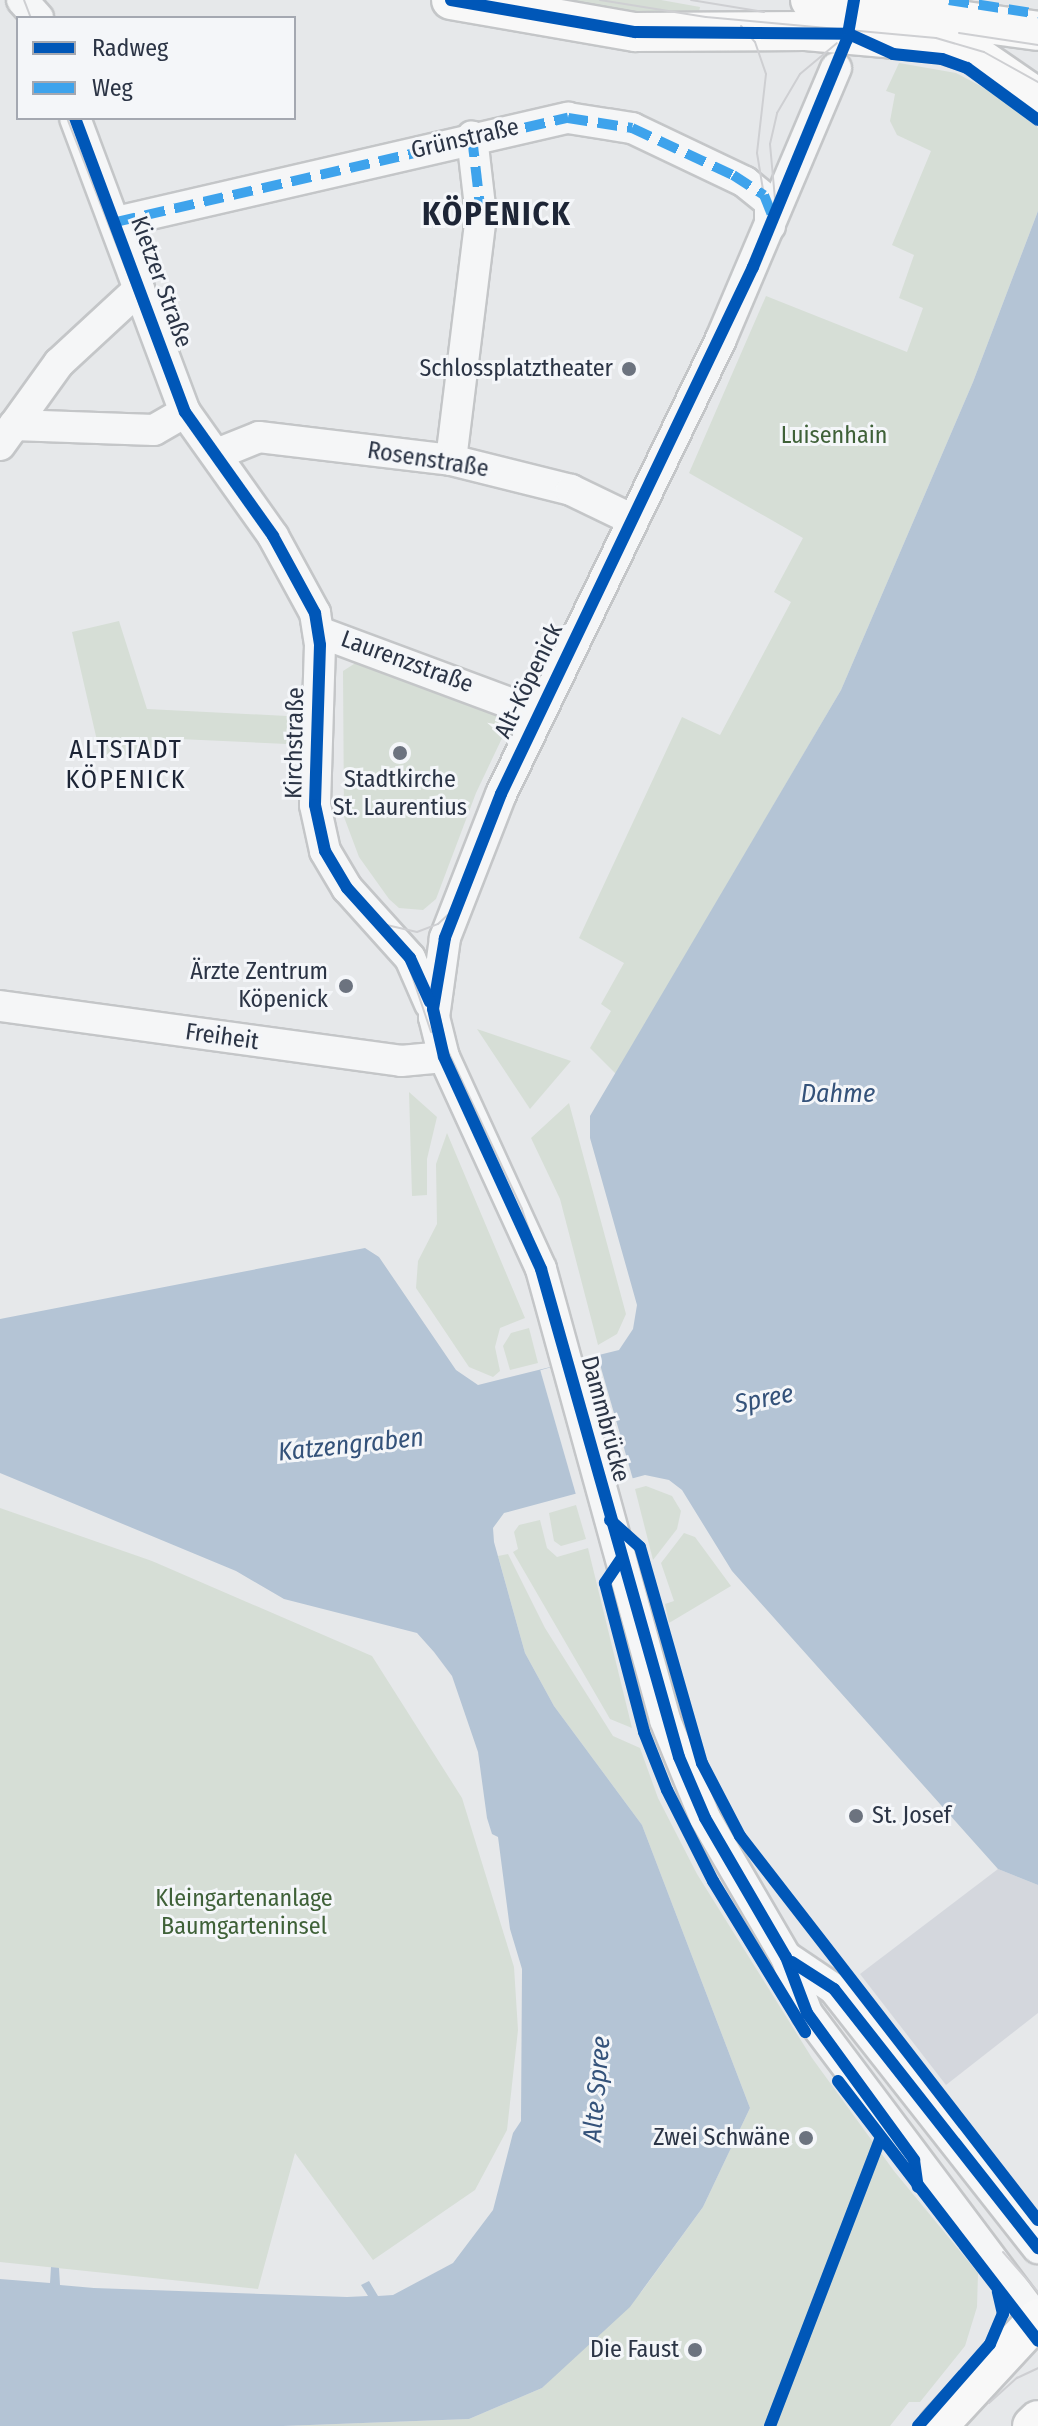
<!DOCTYPE html>
<html>
<head>
<meta charset="utf-8">
<style>
	body { margin:0 }
	#map { position:relative; width:1038px; height:2426px; overflow:hidden; background:#e6e8ea; font-family:"Fira Sans Condensed",sans-serif }
	div>[style] { position:absolute }
	[style*='--x'] { left:calc(var(--x)*1px); top:calc(var(--y)*1px); width:calc(var(--w)*1px); rotate:calc(var(--a)*1deg) }
	.built>* { inset:0; background:#d4d7dd }
	.green>* { inset:0; background:#d6ded6 }
	.water>* { inset:0; background:#b4c4d5 }
	.pier>* { inset:0; background:#e6e8ea; transform-origin:0 0 }
	.roads { filter:drop-shadow(2px 0 #c4c6c8) drop-shadow(-2px 0 #c4c6c8) drop-shadow(0 2px #c4c6c8) drop-shadow(0 -2px #c4c6c8) }
	.minor>* { height:30px; margin:-15px; padding:0 15px; transform-origin:15px; border-radius:15px; background:#f5f6f7 }
	.major>* { height:38px; margin:-19px; padding:0 19px; transform-origin:19px; border-radius:19px; background:#f8f8f8 }
	.tram>* { height:2px; margin:-1px; padding:0 1px; transform-origin:1px; border-radius:1px; background:#cecfd2 }
	.quiet>* { height:10px; margin-top:-5px; transform-origin:0; background:repeating-linear-gradient(90deg,#3ea3ec 0 20px,transparent 0 30px) }
	.cycleway>* { height:12px; margin:-6px; padding:0 6px; transform-origin:6px; border-radius:6px; background:#0057b8 }
	.dots>* { width:22px; height:22px; translate:-50% -50%; box-sizing:border-box; border:4px solid #f4f6f9; border-radius:50% }
	span { translate:-50% -50%; white-space:nowrap; text-align:center; line-height:1.15; -webkit-text-stroke:6px #f4f6f9; paint-order:stroke }
	.street-label { font-size:24px; color:#2b3445 }
	.poi-label { font-size:24px; color:#2b3445 }
	.right { translate:-100% -50%; text-align:right }
	.left { translate:0 -50%; text-align:left }
	.park-label { font-size:24px; color:#3f6138 }
	.neighbourhood-label { font-size:26px; color:#1d2536; letter-spacing:2px }
	.water-label { font-size:26px; color:#34527a; font-style:italic }
	.district-label { font-size:32px; color:#1d2536; font-weight:700; letter-spacing:2px }
	.legend { position:absolute; left:16px; top:16px; width:280px; height:104px; box-sizing:border-box; background:#f4f6f9; border:2px solid #a4a8b1; margin:0; padding:10px 14px; list-style:none; font-size:24px; color:#2b3445 }
	.legend li { display:flex; align-items:center; gap:16px; height:40px }
	.legend b { width:40px; border:2px solid #a4a8b1 }
</style>
</head>
<body>
<div id="map">
	<div class="built">
		<i style="clip-path:polygon(998px 1869px,1038px 1885px,1038px 2013px,946px 2085px,860px 1974px)"></i>
	</div>
	<div class="green">
		<i style="clip-path:polygon(525px 0,661px 0,700px 7px,697px 22px)"></i>
		<i style="clip-path:polygon(899px 63px,956px 73px,992px 92px,1038px 128px,1038px 211px,973px 382px,841px 690px,616px 1074px,590px 1048px,611px 1011px,601px 1004px,624px 963px,579px 938px,682px 717px,720px 735px,791px 602px,774px 592px,803px 538px,689px 473px,766px 296px,907px 352px,923px 308px,899px 298px,914px 255px,892px 245px,931px 151px,897px 135px,890px 121px,895px 94px,886px 91px)"></i>
		<i style="clip-path:polygon(119px 621px,147px 709px,287px 716px,287px 744px,157px 738px,160px 751px,101px 758px,72px 632px)"></i>
		<i style="clip-path:polygon(365px 657px,513px 715px,476px 793px,436px 899px,423px 910px,399px 908px,389px 899px,359px 857px,344px 817px,343px 671px)"></i>
		<i style="clip-path:polygon(477px 1029px,571px 1061px,530px 1109px)"></i>
		<i style="clip-path:polygon(409px 1092px,437px 1117px,427px 1159px,427px 1195px,412px 1196px)"></i>
		<i style="clip-path:polygon(569px 1103px,626px 1314px,617px 1334px,598px 1345px,560px 1199px,531px 1138px)"></i>
		<i style="clip-path:polygon(447px 1133px,525px 1318px,500px 1328px,495px 1347px,500px 1371px,493px 1377px,469px 1367px,416px 1288px,418px 1261px,437px 1224px,436px 1164px)"></i>
		<i style="clip-path:polygon(529px 1328px,538px 1363px,510px 1370px,503px 1346px,511px 1333px)"></i>
		<i style="clip-path:polygon(646px 1486px,672px 1496px,681px 1511px,677px 1529px,653px 1560px,635px 1489px)"></i>
		<i style="clip-path:polygon(576px 1505px,586px 1539px,561px 1546px,554px 1541px,549px 1513px)"></i>
		<i style="clip-path:polygon(0 1508px,152px 1561px,372px 1656px,462px 1798px,514px 1967px,518px 2030px,507px 2130px,475px 2190px,373px 2260px,295px 2153px,258px 2289px,0 2262px)"></i>
		<i style="clip-path:polygon(540px 1520px,547px 1548px,557px 1557px,588px 1548px,632px 1728px,610px 1719px,513px 1552px,518px 1549px,514px 1532px,519px 1525px)"></i>
		<i style="clip-path:polygon(684px 1533px,695px 1537px,731px 1586px,669px 1623px,665px 1604px,674px 1601px,661px 1563px)"></i>
		<i style="clip-path:polygon(508px 1554px,545px 1628px,613px 1736px,640px 1748px,658px 1798px,697px 1874px,812px 2058px,894px 2171px,978px 2273px,977px 2307px,965px 2346px,920px 2402px,909px 2402px,890px 2426px,283px 2426px,469px 2419px,542px 2388px,642px 2291px,703px 2207px,750px 2108px,642px 1825px,554px 1706px,525px 1653px,498px 1556px)"></i>
	</div>
	<div class="water">
		<i style="clip-path:polygon(1038px 211px,1038px 1885px,998px 1869px,732px 1571px,682px 1490px,669px 1480px,645px 1475px,504px 1513px,493px 1528px,494px 1542px,525px 1653px,554px 1706px,642px 1825px,750px 2108px,703px 2207px,630px 2307px,542px 2388px,469px 2419px,283px 2426px,0 2426px,0 2279px,50px 2283px,51px 2267px,59px 2268px,60px 2285px,94px 2288px,347px 2297px,368px 2296px,361px 2285px,369px 2281px,378px 2296px,393px 2295px,453px 2263px,493px 2210px,513px 2133px,521px 2121px,522px 1969px,510px 1929px,498px 1837px,492px 1834px,487px 1818px,478px 1752px,452px 1676px,434px 1652px,417px 1633px,284px 1599px,236px 1571px,0 1473px,0 1319px,365px 1248px,379px 1257px,456px 1370px,478px 1385px,619px 1350px,633px 1329px,637px 1305px,590px 1138px,590px 1116px,841px 690px,973px 382px)"></i>
	</div>
	<div class="pier">
		<i style="left:597px;top:1354px;width:133px;height:59px;rotate:74deg"></i>
	</div>
	<div class="roads">
		<div class="minor">
			<i style="--x:22;--y:0;--w:24;--a:48"></i>
			<i style="--x:836;--y:68;--w:294;--a:113"></i>
			<i style="--x:721;--y:339;--w:505;--a:115.8"></i>
			<i style="--x:501;--y:794;--w:155;--a:111.3"></i>
			<i style="--x:445;--y:938;--w:80;--a:97.9"></i>
			<i style="--x:434;--y:1017;--w:41;--a:76"></i>
			<i style="--x:444;--y:1057;--w:233;--a:65.4"></i>
			<i style="--x:541;--y:1269;--w:468;--a:74.6"></i>
			<i style="--x:665;--y:1720;--w:106;--a:67.8"></i>
			<i style="--x:705;--y:1818;--w:161;--a:59.8"></i>
			<i style="--x:786;--y:1957;--w:60;--a:69.4"></i>
			<i style="--x:807;--y:2013;--w:383;--a:53.1"></i>
			<i style="--x:75;--y:118;--w:314;--a:69.5"></i>
			<i style="--x:185;--y:412;--w:152;--a:54.6"></i>
			<i style="--x:273;--y:536;--w:88;--a:61.4"></i>
			<i style="--x:315;--y:613;--w:32;--a:81"></i>
			<i style="--x:320;--y:645;--w:160;--a:91.8"></i>
			<i style="--x:315;--y:805;--w:47;--a:77.7"></i>
			<i style="--x:325;--y:851;--w:43;--a:59.3"></i>
			<i style="--x:347;--y:888;--w:94;--a:48"></i>
			<i style="--x:410;--y:958;--w:50;--a:66.5"></i>
			<i style="--x:116;--y:222;--w:464;--a:-13"></i>
			<i style="--x:568;--y:118;--w:65;--a:8.9"></i>
			<i style="--x:632;--y:128;--w:125;--a:25.5"></i>
			<i style="--x:745;--y:182;--w:32;--a:39"></i>
			<i style="--x:770;--y:202;--w:24;--a:90"></i>
			<i style="--x:14;--y:425;--w:140;--a:2"></i>
			<i style="--x:154;--y:430;--w:36;--a:-30"></i>
			<i style="--x:0;--y:445;--w:101;--a:-54.3"></i>
			<i style="--x:59;--y:363;--w:109;--a:-42.8"></i>
			<i style="--x:217;--y:454;--w:45;--a:-22"></i>
			<i style="--x:259;--y:437;--w:193;--a:6.8"></i>
			<i style="--x:451;--y:460;--w:124;--a:14"></i>
			<i style="--x:571;--y:490;--w:69;--a:25.8"></i>
			<i style="--x:451;--y:460;--w:247;--a:-83"></i>
			<i style="--x:481;--y:215;--w:79;--a:-96.6"></i>
			<i style="--x:319;--y:632;--w:233;--a:20.4"></i>
			<i style="--x:0;--y:1006;--w:405;--a:7.8"></i>
			<i style="--x:401;--y:1061;--w:43;--a:-5.3"></i>
			<i style="--x:788;--y:1958;--w:55;--a:34"></i>
			<i style="--x:834;--y:1989;--w:330;--a:51.8"></i>
		</div>
		<div class="major">
			<i style="--x:451;--y:0;--w:187;--a:9.9"></i>
			<i style="--x:635;--y:32;--w:171;--a:-0.3"></i>
			<i style="--x:806;--y:31;--w:136;--a:5.1"></i>
			<i style="--x:941;--y:43;--w:31;--a:17"></i>
			<i style="--x:971;--y:52;--w:81;--a:34.5"></i>
			<i style="--x:810;--y:0;--w:230;--a:7.7"></i>
			<i style="--x:938;--y:2426;--w:147;--a:-47.2"></i>
			<i style="--x:1032;--y:2426;--w:8;--a:-45"></i>
		</div>
	</div>
	<div class="tram">
		<i style="--x:24;--y:0;--w:19;--a:69"></i>
		<i style="--x:600;--y:0;--w:107;--a:9.1"></i>
		<i style="--x:706;--y:17;--w:231;--a:5.2"></i>
		<i style="--x:936;--y:38;--w:50;--a:16.3"></i>
		<i style="--x:984;--y:52;--w:62;--a:29.1"></i>
		<i style="--x:691;--y:0;--w:74;--a:9.3"></i>
		<i style="--x:741;--y:26;--w:21;--a:49"></i>
		<i style="--x:755;--y:42;--w:34;--a:71"></i>
		<i style="--x:766;--y:74;--w:80;--a:96.5"></i>
		<i style="--x:757;--y:153;--w:56;--a:80.7"></i>
		<i style="--x:959;--y:33;--w:80;--a:8.6"></i>
		<i style="--x:67;--y:118;--w:308;--a:68.7"></i>
		<i style="--x:179;--y:405;--w:161;--a:54.3"></i>
		<i style="--x:273;--y:536;--w:71;--a:60.6"></i>
		<i style="--x:308;--y:598;--w:55;--a:78.5"></i>
		<i style="--x:319;--y:652;--w:153;--a:91.5"></i>
		<i style="--x:315;--y:805;--w:39;--a:80"></i>
		<i style="--x:322;--y:843;--w:59;--a:62.6"></i>
		<i style="--x:349;--y:895;--w:88;--a:48.7"></i>
		<i style="--x:407;--y:961;--w:75;--a:71.3"></i>
		<i style="--x:378;--y:923;--w:40;--a:13"></i>
		<i style="--x:417;--y:932;--w:22;--a:-21"></i>
		<i style="--x:438;--y:924;--w:21;--a:-43"></i>
		<i style="--x:563;--y:1329;--w:127;--a:-108.9"></i>
		<i style="--x:522;--y:1209;--w:179;--a:-115.1"></i>
		<i style="--x:446;--y:1047;--w:45;--a:-101.6"></i>
		<i style="--x:437;--y:1003;--w:43;--a:-86"></i>
		<i style="--x:440;--y:960;--w:215;--a:-69.3"></i>
		<i style="--x:516;--y:759;--w:431;--a:-63.7"></i>
		<i style="--x:707;--y:373;--w:156;--a:-66.2"></i>
		<i style="--x:770;--y:230;--w:31;--a:-81"></i>
		<i style="--x:775;--y:199;--w:55;--a:-95.2"></i>
		<i style="--x:770;--y:144;--w:32;--a:-77"></i>
		<i style="--x:777;--y:113;--w:45;--a:-59.5"></i>
		<i style="--x:800;--y:74;--w:48;--a:-40"></i>
		<i style="--x:1003;--y:2252;--w:53;--a:48.8"></i>
		<i style="--x:989;--y:2403;--w:38;--a:-42"></i>
		<i style="--x:1017;--y:2378;--w:23;--a:-25"></i>
	</div>
	<div class="quiet">
		<i style="--x:949;--y:0;--w:90;--a:8.9"></i>
		<i style="--x:472;--y:137;--w:79;--a:83.4"></i>
		<i style="--x:116;--y:222;--w:464;--a:-13"></i>
		<i style="--x:568;--y:118;--w:65;--a:8.9"></i>
		<i style="--x:632;--y:128;--w:111;--a:25"></i>
		<i style="--x:733;--y:175;--w:37;--a:33"></i>
		<i style="--x:764;--y:195;--w:24;--a:68"></i>
	</div>
	<div class="cycleway">
		<i style="--x:451;--y:0;--w:187;--a:9.9"></i>
		<i style="--x:635;--y:32;--w:214;--a:0.5"></i>
		<i style="--x:849;--y:34;--w:48;--a:24.4"></i>
		<i style="--x:893;--y:54;--w:49;--a:5.8"></i>
		<i style="--x:942;--y:59;--w:27;--a:20"></i>
		<i style="--x:967;--y:68;--w:88;--a:36.2"></i>
		<i style="--x:854;--y:0;--w:40;--a:100"></i>
		<i style="--x:847;--y:39;--w:247;--a:112.4"></i>
		<i style="--x:753;--y:267;--w:584;--a:115.56"></i>
		<i style="--x:501;--y:794;--w:155;--a:111.3"></i>
		<i style="--x:445;--y:938;--w:72;--a:99.6"></i>
		<i style="--x:433;--y:1009;--w:49;--a:77.1"></i>
		<i style="--x:444;--y:1057;--w:233;--a:65.4"></i>
		<i style="--x:541;--y:1269;--w:507;--a:74.21"></i>
		<i style="--x:679;--y:1757;--w:66;--a:66.9"></i>
		<i style="--x:705;--y:1818;--w:161;--a:59.8"></i>
		<i style="--x:786;--y:1957;--w:60;--a:69.4"></i>
		<i style="--x:807;--y:2013;--w:182;--a:53.9"></i>
		<i style="--x:914;--y:2160;--w:27;--a:82"></i>
		<i style="--x:75;--y:118;--w:314;--a:69.5"></i>
		<i style="--x:185;--y:412;--w:152;--a:54.6"></i>
		<i style="--x:273;--y:536;--w:88;--a:61.4"></i>
		<i style="--x:315;--y:613;--w:32;--a:81"></i>
		<i style="--x:320;--y:645;--w:160;--a:91.8"></i>
		<i style="--x:315;--y:805;--w:47;--a:77.7"></i>
		<i style="--x:325;--y:851;--w:43;--a:59.3"></i>
		<i style="--x:347;--y:888;--w:94;--a:48"></i>
		<i style="--x:410;--y:958;--w:48;--a:65.6"></i>
		<i style="--x:610;--y:1520;--w:40;--a:42"></i>
		<i style="--x:640;--y:1547;--w:225;--a:74"></i>
		<i style="--x:702;--y:1763;--w:82;--a:62.5"></i>
		<i style="--x:740;--y:1836;--w:486;--a:52.2"></i>
		<i style="--x:621;--y:1559;--w:29;--a:124"></i>
		<i style="--x:605;--y:1583;--w:154;--a:75.3"></i>
		<i style="--x:644;--y:1732;--w:62;--a:68.4"></i>
		<i style="--x:667;--y:1790;--w:102;--a:63.2"></i>
		<i style="--x:713;--y:1881;--w:177;--a:58.6"></i>
		<i style="--x:792;--y:1962;--w:50;--a:32.7"></i>
		<i style="--x:834;--y:1989;--w:330;--a:51.8"></i>
		<i style="--x:838;--y:2081;--w:328;--a:52.4"></i>
		<i style="--x:770;--y:2426;--w:306;--a:-69"></i>
		<i style="--x:918;--y:2426;--w:109;--a:-48.7"></i>
		<i style="--x:990;--y:2344;--w:33;--a:-67"></i>
		<i style="--x:1003;--y:2314;--w:23;--a:-103"></i>
	</div>
	<div class="dots">
		<i style="left:629px;top:369px;background:#6c737f"></i>
		<i style="left:400px;top:753px;background:#6c737f"></i>
		<i style="left:346px;top:986px;background:#6c737f"></i>
		<i style="left:856px;top:1816px;background:#6c737f"></i>
		<i style="left:806px;top:2138px;background:#6c737f"></i>
		<i style="left:695px;top:2350px;background:#6c737f"></i>
	</div>
	<div class="street-label">
		<span style="left:465px;top:139px;rotate:-13deg">Grünstraße</span>
		<span style="left:161px;top:282px;rotate:70deg">Kietzer Straße</span>
		<span style="left:428px;top:460px;rotate:9deg">Rosenstraße</span>
		<span style="left:407px;top:662px;rotate:20deg">Laurenzstraße</span>
		<span style="left:529px;top:681px;rotate:-64deg">Alt-Köpenick</span>
		<span style="left:295px;top:743px;rotate:-89deg">Kirchstraße</span>
		<span style="left:222px;top:1037px;rotate:8deg">Freiheit</span>
		<span style="left:605px;top:1419px;rotate:75deg">Dammbrücke</span>
	</div>
	<div class="poi-label">
		<span class="right" style="left:613px;top:369px">Schlossplatztheater</span>
		<span style="left:400px;top:794px">Stadtkirche<br>St. Laurentius</span>
		<span class="right" style="left:328px;top:986px">Ärzte Zentrum<br>Köpenick</span>
		<span class="left" style="left:872px;top:1816px">St. Josef</span>
		<span class="right" style="left:790px;top:2138px">Zwei Schwäne</span>
		<span class="right" style="left:679px;top:2350px">Die Faust</span>
	</div>
	<div class="park-label">
		<span style="left:834px;top:436px">Luisenhain</span>
		<span style="left:244px;top:1913px">Kleingartenanlage<br>Baumgarteninsel</span>
	</div>
	<div class="neighbourhood-label">
		<span style="left:126px;top:765px">ALTSTADT<br>KÖPENICK</span>
	</div>
	<div class="water-label">
		<span style="left:838px;top:1094px">Dahme</span>
		<span style="left:764px;top:1399px;rotate:-11deg">Spree</span>
		<span style="left:351px;top:1445px;rotate:-6deg">Katzengraben</span>
		<span style="left:597px;top:2089px;rotate:-85deg">Alte Spree</span>
	</div>
	<div class="district-label">
		<span style="left:497px;top:214px">KÖPENICK</span>
	</div>
	<ul class="legend">
	<li><b style="height:10px;background:#0057b8"></b>Radweg</li>
	<li><b style="height:10px;background:#3ea3ec"></b>Weg</li>
	</ul>
</div>
</body>
</html>
